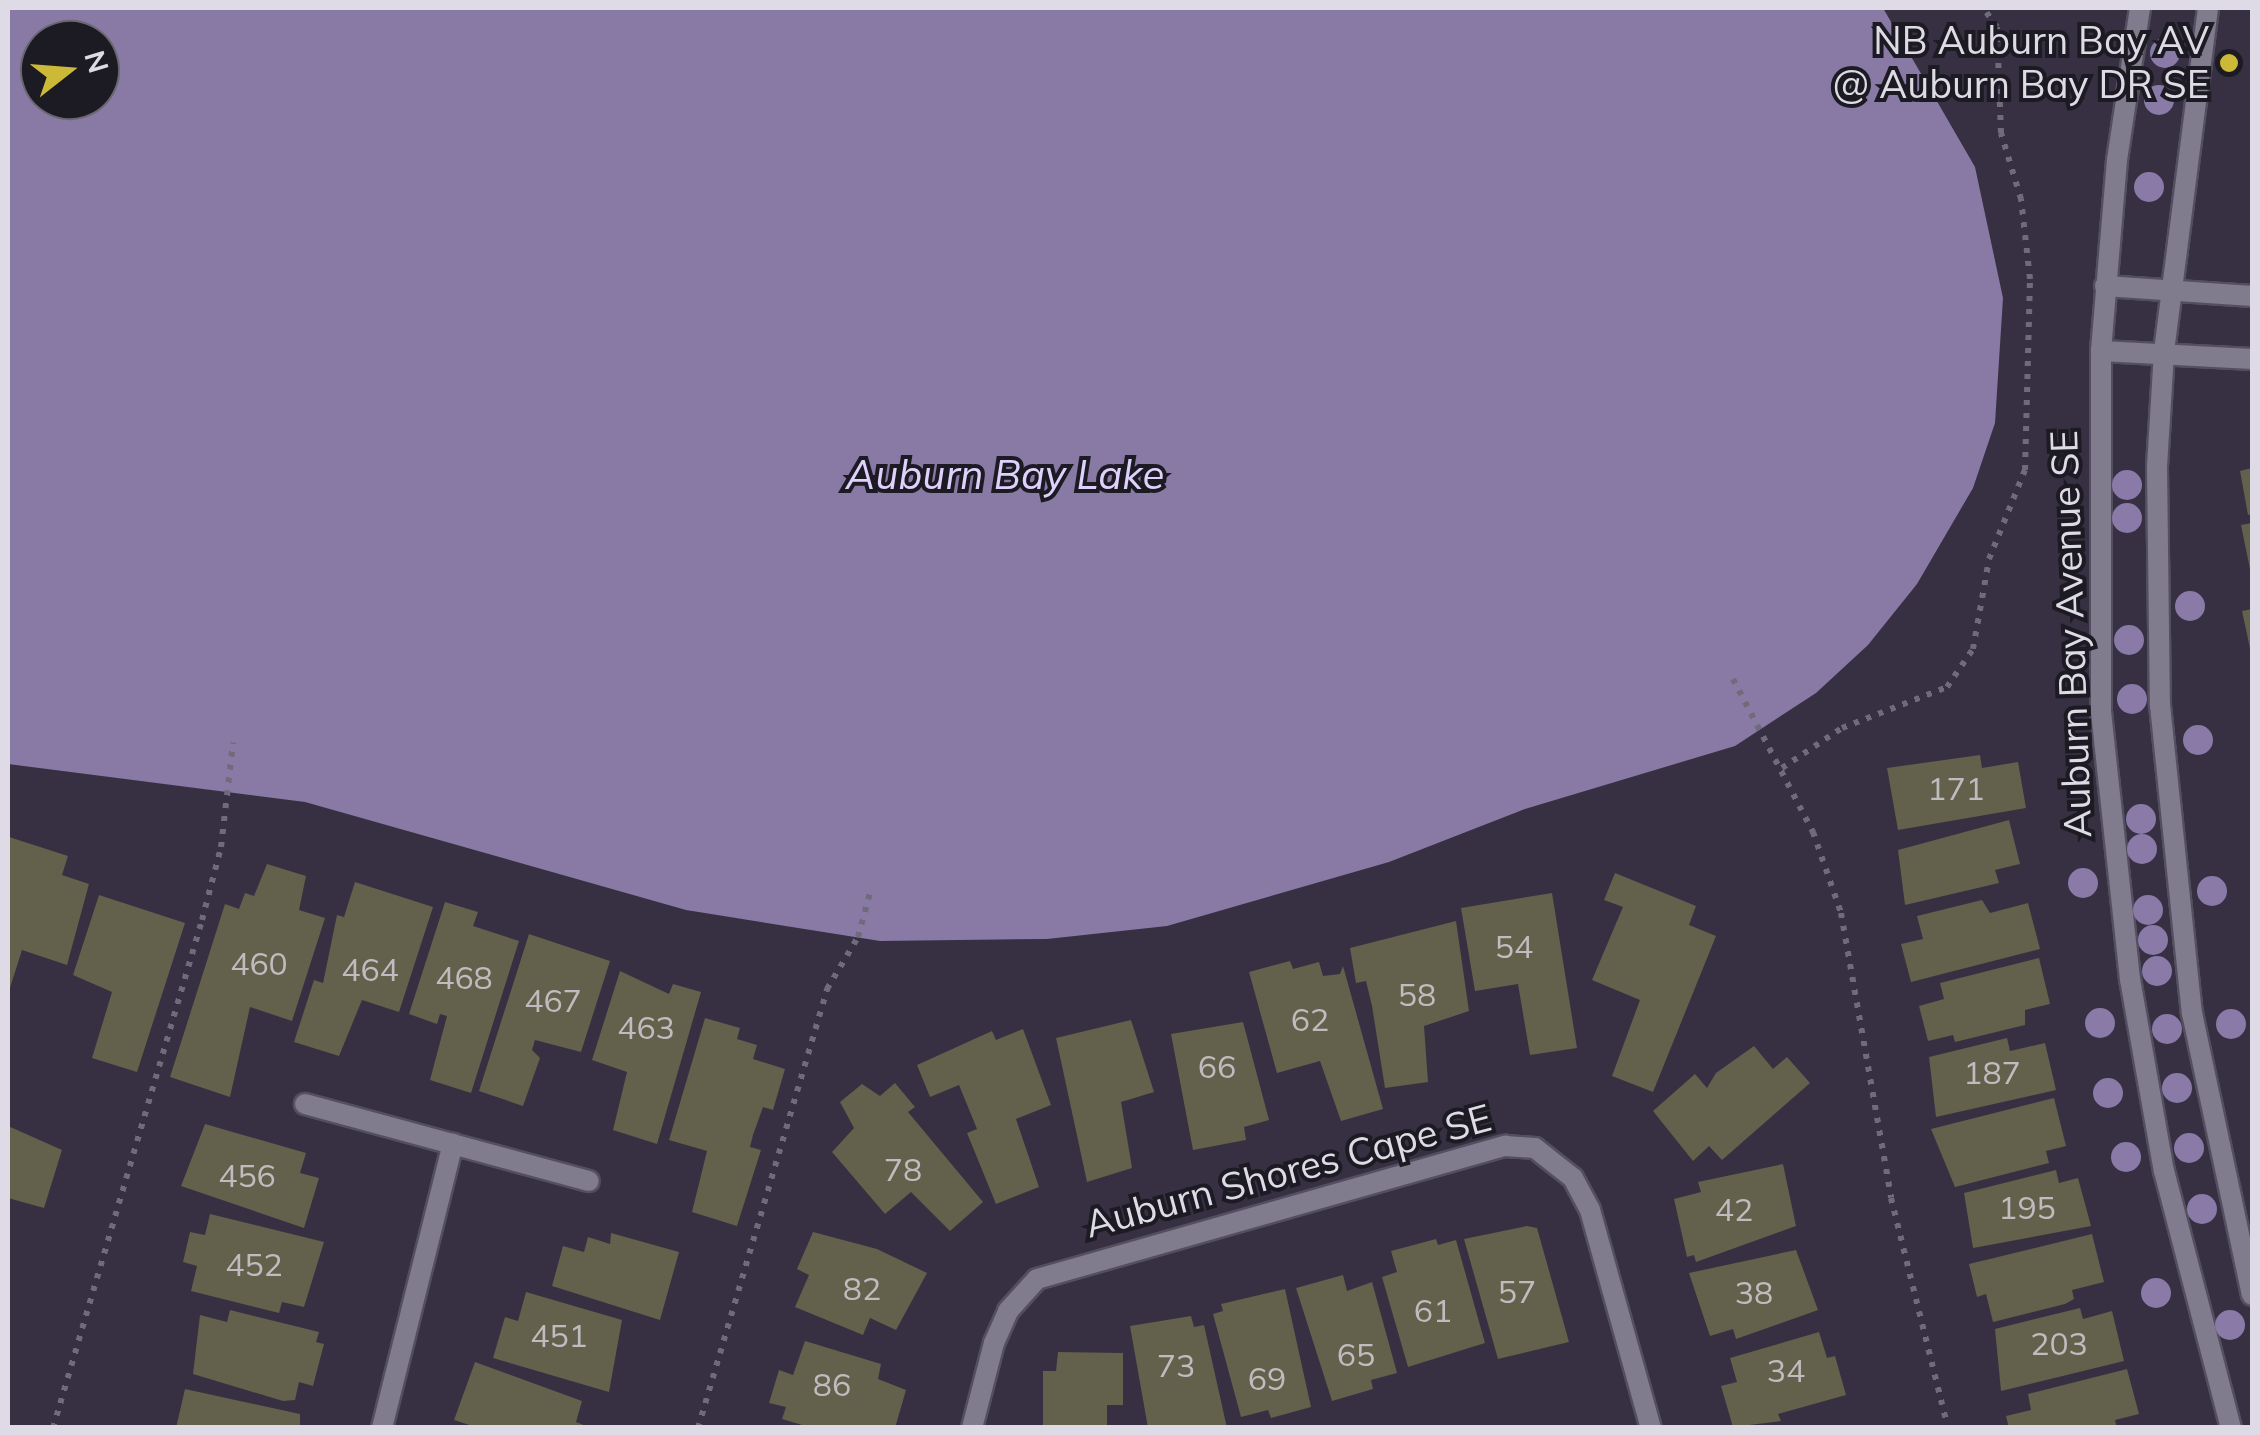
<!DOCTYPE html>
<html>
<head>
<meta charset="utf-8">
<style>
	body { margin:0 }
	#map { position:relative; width:2260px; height:1435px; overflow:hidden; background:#363042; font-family:Mulish,sans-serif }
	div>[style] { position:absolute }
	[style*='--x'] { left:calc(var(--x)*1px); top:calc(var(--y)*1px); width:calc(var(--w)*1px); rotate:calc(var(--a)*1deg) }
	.water>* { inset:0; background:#8879a5 }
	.building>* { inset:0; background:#63604b }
	.path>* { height:6px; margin-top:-3px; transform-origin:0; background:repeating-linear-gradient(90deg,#706b7b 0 5px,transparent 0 13px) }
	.roads { filter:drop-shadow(2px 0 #544f60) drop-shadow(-2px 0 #544f60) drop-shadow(0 2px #544f60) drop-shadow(0 -2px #544f60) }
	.minor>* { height:20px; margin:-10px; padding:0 10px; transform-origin:10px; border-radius:10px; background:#817b8e }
	.tertiary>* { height:20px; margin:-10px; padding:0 10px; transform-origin:10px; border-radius:10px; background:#817b8e }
	.trees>* { width:30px; height:30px; margin:-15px; border-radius:50%; background:#897aa7 }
	.dots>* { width:28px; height:28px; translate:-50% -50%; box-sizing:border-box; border:5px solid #1c1a22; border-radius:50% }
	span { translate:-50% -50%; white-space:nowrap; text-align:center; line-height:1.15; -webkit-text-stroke:8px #1c1a22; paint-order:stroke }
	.number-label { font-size:32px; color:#bfbcbf }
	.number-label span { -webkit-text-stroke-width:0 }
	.poi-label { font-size:38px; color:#dedbe6 }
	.right { translate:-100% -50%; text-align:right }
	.street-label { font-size:38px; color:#dedbe6 }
	.water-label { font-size:40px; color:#ded1fb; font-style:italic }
	.frame { position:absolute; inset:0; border:10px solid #dedbe6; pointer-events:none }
	.north { position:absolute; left:20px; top:20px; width:100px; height:100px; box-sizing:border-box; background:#1c1a22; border:2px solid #6a6770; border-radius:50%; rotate:73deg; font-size:28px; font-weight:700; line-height:40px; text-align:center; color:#dedbe6 }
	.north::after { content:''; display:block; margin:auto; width:35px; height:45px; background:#cdb938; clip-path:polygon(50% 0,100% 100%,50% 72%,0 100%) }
</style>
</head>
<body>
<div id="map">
	<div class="water">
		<i style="clip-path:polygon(evenodd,8px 8px,1883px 8px,1975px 167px,2003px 298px,1995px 423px,1973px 488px,1917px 584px,1868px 645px,1816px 693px,1735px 746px,1525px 809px,1389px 862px,1167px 926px,1047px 939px,880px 941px,686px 910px,305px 802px,8px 764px,8px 8px,40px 40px,100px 40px,100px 100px,40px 100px,40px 40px)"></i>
	</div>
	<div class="building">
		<i style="clip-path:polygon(2252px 468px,2252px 514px,2248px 515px,2240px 471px)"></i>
		<i style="clip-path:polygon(2252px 523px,2252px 573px,2251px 574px,2241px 525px)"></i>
		<i style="clip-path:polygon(2252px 609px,2252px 653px,2251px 653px,2242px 611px)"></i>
		<i style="clip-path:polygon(1980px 755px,1982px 768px,2018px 762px,2026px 808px,1898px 830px,1887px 768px)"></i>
		<i style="clip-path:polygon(2009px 820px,2020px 864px,1995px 870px,1999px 883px,1905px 905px,1898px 850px)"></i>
		<i style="clip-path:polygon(9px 837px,68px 856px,62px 875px,89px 884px,67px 965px,22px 950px,8px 994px)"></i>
		<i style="clip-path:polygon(267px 864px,306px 876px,299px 910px,325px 918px,292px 1021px,250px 1007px,230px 1097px,170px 1077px,225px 904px,239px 909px,245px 893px,254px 896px)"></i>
		<i style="clip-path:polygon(1615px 873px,1696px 906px,1689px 925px,1716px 936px,1653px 1092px,1612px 1076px,1640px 1000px,1592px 980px,1623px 907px,1604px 900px)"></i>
		<i style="clip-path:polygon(355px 882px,433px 907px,399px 1012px,362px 1000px,339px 1056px,294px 1042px,314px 980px,323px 983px,337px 915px,344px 917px)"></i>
		<i style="clip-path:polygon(1552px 893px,1577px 1048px,1530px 1055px,1518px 984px,1475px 991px,1461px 908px)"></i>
		<i style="clip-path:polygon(99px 895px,185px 923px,137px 1072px,92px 1058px,112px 992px,73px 975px)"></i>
		<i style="clip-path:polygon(1982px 900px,1990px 913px,2028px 903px,2040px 949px,1911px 982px,1901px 944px,1923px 939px,1917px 916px)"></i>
		<i style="clip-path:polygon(445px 902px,478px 912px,473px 926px,519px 941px,471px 1093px,430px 1080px,447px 1016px,440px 1014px,437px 1024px,409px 1014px)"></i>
		<i style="clip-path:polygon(1456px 921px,1469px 1011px,1424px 1026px,1428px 1082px,1385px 1088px,1372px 1006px,1366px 981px,1356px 983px,1350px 948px)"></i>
		<i style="clip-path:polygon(529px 934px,610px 961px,581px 1052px,535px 1040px,532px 1050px,540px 1058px,523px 1106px,479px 1091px)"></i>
		<i style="clip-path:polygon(2039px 958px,2050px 1004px,2025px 1010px,2025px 1025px,1955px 1042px,1953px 1035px,1928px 1041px,1919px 1006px,1944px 999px,1940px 983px)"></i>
		<i style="clip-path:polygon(1290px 961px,1293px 969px,1319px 962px,1323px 976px,1340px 974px,1343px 966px,1383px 1109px,1341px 1121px,1320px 1061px,1277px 1073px,1249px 972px)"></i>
		<i style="clip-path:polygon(620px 971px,669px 994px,673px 984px,701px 992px,657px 1144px,613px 1130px,627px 1072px,592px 1060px)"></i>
		<i style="clip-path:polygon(705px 1018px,740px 1028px,737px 1039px,757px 1045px,753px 1059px,785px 1069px,773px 1110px,763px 1107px,753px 1135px,750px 1147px,761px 1150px,737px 1226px,692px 1212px,707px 1151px,669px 1140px)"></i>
		<i style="clip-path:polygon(1131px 1020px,1154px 1092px,1121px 1102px,1132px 1168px,1087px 1182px,1056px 1038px)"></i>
		<i style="clip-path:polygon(1243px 1022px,1269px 1120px,1244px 1127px,1246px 1140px,1193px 1150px,1171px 1034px)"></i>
		<i style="clip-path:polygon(1023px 1029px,1051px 1105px,1016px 1119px,1039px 1187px,996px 1204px,967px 1133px,977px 1129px,959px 1085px,930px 1097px,917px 1065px,992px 1031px,996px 1040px)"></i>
		<i style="clip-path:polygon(2007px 1038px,2010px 1051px,2045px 1043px,2056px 1090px,1936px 1117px,1929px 1057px)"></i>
		<i style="clip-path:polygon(1754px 1046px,1773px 1069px,1787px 1057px,1810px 1083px,1722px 1160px,1709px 1146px,1693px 1161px,1653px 1111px,1695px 1074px,1707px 1088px,1716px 1073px)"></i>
		<i style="clip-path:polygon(895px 1083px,915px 1107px,908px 1112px,983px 1202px,950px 1231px,911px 1192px,885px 1214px,832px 1152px,854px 1128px,840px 1102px,862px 1084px,880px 1096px)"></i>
		<i style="clip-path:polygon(2054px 1098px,2066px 1146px,2046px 1151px,2049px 1163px,1955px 1187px,1931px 1129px)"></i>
		<i style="clip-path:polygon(205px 1124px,306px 1153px,300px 1173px,319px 1178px,304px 1228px,181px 1186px)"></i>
		<i style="clip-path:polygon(8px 1126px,62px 1150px,44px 1208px,8px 1198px)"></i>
		<i style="clip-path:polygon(1783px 1164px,1796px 1226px,1696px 1262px,1694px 1255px,1687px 1257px,1674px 1199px,1701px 1192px,1698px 1182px)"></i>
		<i style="clip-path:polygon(2056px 1170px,2059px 1183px,2078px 1178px,2091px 1226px,1973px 1248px,1964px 1193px)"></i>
		<i style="clip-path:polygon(210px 1214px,324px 1242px,304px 1307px,282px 1302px,279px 1313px,191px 1291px,197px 1266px,183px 1262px,190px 1232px,205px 1235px)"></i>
		<i style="clip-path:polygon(1527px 1226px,1537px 1228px,1569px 1342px,1498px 1359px,1464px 1239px)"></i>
		<i style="clip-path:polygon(813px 1232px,877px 1249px,927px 1273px,896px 1330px,870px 1318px,863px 1335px,795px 1307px,809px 1275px,797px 1269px)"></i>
		<i style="clip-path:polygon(611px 1233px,679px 1252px,660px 1320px,552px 1286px,563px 1246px,584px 1252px,588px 1237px,610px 1244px)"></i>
		<i style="clip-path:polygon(2092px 1234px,2104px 1282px,2072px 1290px,2074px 1299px,2065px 1304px,1993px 1322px,1986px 1294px,1977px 1297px,1969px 1264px)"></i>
		<i style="clip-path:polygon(1436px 1239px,1438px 1245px,1456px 1240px,1485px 1343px,1408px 1367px,1382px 1277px,1397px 1272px,1391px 1251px)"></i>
		<i style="clip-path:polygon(1796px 1250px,1818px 1310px,1736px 1339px,1733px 1329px,1710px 1336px,1689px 1273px)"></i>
		<i style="clip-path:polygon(1343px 1275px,1347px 1291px,1372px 1282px,1397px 1373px,1371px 1380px,1373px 1389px,1332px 1401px,1296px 1288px)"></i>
		<i style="clip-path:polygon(1285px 1289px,1311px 1407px,1271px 1418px,1268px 1410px,1241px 1417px,1213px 1314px,1223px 1311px,1221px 1304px)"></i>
		<i style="clip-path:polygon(526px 1292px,622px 1320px,609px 1392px,493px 1358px,505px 1317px,518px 1321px)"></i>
		<i style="clip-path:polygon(2080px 1308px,2083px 1319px,2112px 1311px,2124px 1361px,2001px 1391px,1995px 1329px)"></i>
		<i style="clip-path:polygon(230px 1310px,319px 1332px,316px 1342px,324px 1344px,313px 1386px,299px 1382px,295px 1400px,283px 1401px,193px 1374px,200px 1315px,227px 1322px)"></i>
		<i style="clip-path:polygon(1191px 1316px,1194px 1327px,1204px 1325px,1227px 1428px,1148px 1428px,1130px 1326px)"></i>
		<i style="clip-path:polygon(1819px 1332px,1827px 1358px,1835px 1356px,1846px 1395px,1778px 1414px,1781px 1421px,1733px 1427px,1721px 1386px,1737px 1382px,1730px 1358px)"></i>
		<i style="clip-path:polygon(805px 1341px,881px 1364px,878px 1379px,906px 1390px,895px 1428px,812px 1428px,782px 1419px,786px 1407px,769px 1403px,779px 1370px,793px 1375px)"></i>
		<i style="clip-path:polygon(1058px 1352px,1123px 1353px,1123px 1405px,1107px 1405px,1107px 1428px,1043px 1428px,1043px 1371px,1056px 1371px)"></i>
		<i style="clip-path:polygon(475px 1362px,582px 1401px,576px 1422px,591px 1428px,479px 1428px,454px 1420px)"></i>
		<i style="clip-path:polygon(2127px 1369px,2139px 1414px,2115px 1420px,2117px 1428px,2009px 1428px,2006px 1416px,2031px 1410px,2028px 1394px)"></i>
		<i style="clip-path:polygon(185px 1389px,300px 1414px,300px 1428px,176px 1428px)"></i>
	</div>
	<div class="path">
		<i style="--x:1733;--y:679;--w:173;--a:62.4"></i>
		<i style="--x:1813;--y:832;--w:86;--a:70.9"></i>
		<i style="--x:1841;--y:913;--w:289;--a:80"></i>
		<i style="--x:1891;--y:1198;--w:237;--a:76.1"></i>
		<i style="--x:1782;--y:768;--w:72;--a:-33.7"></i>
		<i style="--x:1842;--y:728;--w:113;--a:-21.3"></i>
		<i style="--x:1947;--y:687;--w:46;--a:-55.6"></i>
		<i style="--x:1973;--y:649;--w:91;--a:-79.9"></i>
		<i style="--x:1989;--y:559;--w:96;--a:-68"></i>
		<i style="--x:2025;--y:470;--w:191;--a:-88.5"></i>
		<i style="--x:2030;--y:279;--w:81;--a:-96.4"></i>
		<i style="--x:2021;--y:199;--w:69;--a:-106.9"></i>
		<i style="--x:2001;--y:133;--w:106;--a:-92.2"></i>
		<i style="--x:1997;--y:27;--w:24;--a:-126"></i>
		<i style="--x:53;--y:1428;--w:529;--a:-73.65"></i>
		<i style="--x:202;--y:920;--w:75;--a:-75.4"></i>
		<i style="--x:221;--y:847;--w:105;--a:-83.4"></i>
		<i style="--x:698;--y:1428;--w:458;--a:-73.6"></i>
		<i style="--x:827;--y:989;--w:61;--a:-59.2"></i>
		<i style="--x:858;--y:937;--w:50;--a:-74.8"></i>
	</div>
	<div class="roads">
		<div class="minor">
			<i style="--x:305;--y:1104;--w:294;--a:15.2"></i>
			<i style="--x:382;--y:1428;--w:293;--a:-76"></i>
			<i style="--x:972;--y:1428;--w:88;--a:-75.5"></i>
			<i style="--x:994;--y:1343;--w:35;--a:-66"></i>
			<i style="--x:1008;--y:1311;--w:43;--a:-47.8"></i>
			<i style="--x:1037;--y:1279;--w:487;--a:-15.9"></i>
			<i style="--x:1505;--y:1146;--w:30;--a:4"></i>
			<i style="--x:1535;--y:1148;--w:48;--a:38.3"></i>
			<i style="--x:1573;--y:1178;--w:36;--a:62"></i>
			<i style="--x:1590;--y:1210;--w:226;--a:74.4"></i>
		</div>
		<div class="tertiary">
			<i style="--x:2140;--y:8;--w:154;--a:98.6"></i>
			<i style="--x:2117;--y:160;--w:192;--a:94.8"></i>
			<i style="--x:2101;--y:351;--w:361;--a:90"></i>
			<i style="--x:2101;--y:712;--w:269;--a:83.8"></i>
			<i style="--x:2130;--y:979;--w:195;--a:80"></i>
			<i style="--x:2164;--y:1171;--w:266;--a:75.4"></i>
			<i style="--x:2208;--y:8;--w:347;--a:97.3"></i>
			<i style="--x:2164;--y:352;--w:115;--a:93.5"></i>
			<i style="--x:2157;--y:467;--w:238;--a:89.3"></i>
			<i style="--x:2160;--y:705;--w:310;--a:84.1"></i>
			<i style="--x:2192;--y:1013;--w:288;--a:78"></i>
			<i style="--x:2105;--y:286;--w:147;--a:3.9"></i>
			<i style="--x:2101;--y:351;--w:151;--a:3"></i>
		</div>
	</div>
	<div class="trees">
		<i style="left:2165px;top:53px"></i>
		<i style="left:2159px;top:100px"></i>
		<i style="left:2149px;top:187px"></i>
		<i style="left:2127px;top:485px"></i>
		<i style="left:2127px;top:518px"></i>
		<i style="left:2190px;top:606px"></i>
		<i style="left:2129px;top:640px"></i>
		<i style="left:2132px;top:699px"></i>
		<i style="left:2198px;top:740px"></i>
		<i style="left:2141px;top:819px"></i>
		<i style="left:2142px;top:849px"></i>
		<i style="left:2083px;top:883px"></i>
		<i style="left:2212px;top:891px"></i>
		<i style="left:2148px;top:910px"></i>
		<i style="left:2153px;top:940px"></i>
		<i style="left:2157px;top:971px"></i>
		<i style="left:2100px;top:1023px"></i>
		<i style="left:2231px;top:1024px"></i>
		<i style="left:2167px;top:1029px"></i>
		<i style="left:2177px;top:1088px"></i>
		<i style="left:2108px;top:1093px"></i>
		<i style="left:2189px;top:1148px"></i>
		<i style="left:2126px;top:1157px"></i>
		<i style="left:2202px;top:1209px"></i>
		<i style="left:2156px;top:1293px"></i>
		<i style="left:2230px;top:1325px"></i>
	</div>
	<div class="dots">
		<i style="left:2229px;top:63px;background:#cdb938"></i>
	</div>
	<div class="number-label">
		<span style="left:1956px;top:788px">171</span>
		<span style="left:1514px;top:946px">54</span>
		<span style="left:259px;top:963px">460</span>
		<span style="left:370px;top:969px">464</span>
		<span style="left:464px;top:977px">468</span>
		<span style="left:1417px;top:994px">58</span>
		<span style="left:553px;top:1000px">467</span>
		<span style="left:1310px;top:1019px">62</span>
		<span style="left:646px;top:1027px">463</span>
		<span style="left:1217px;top:1066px">66</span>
		<span style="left:1992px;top:1072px">187</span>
		<span style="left:903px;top:1169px">78</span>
		<span style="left:247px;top:1175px">456</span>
		<span style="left:2027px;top:1207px">195</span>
		<span style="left:1734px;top:1209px">42</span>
		<span style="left:254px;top:1264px">452</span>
		<span style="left:862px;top:1288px">82</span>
		<span style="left:1517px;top:1291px">57</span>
		<span style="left:1754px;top:1292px">38</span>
		<span style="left:1433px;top:1310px">61</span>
		<span style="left:559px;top:1335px">451</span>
		<span style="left:2059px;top:1343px">203</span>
		<span style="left:1356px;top:1354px">65</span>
		<span style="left:1176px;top:1365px">73</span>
		<span style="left:1786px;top:1370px">34</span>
		<span style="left:1267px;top:1378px">69</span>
		<span style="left:832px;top:1384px">86</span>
	</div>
	<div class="poi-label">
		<span class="right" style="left:2209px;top:63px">NB Auburn Bay AV<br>@ Auburn Bay DR SE</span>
	</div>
	<div class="street-label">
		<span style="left:2071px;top:634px;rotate:-92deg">Auburn Bay Avenue SE</span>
		<span style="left:1288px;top:1171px;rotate:-15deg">Auburn Shores Cape SE</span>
	</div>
	<div class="water-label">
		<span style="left:1005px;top:474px">Auburn Bay Lake</span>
	</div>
	<div class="frame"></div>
	<div class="north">N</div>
</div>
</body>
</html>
